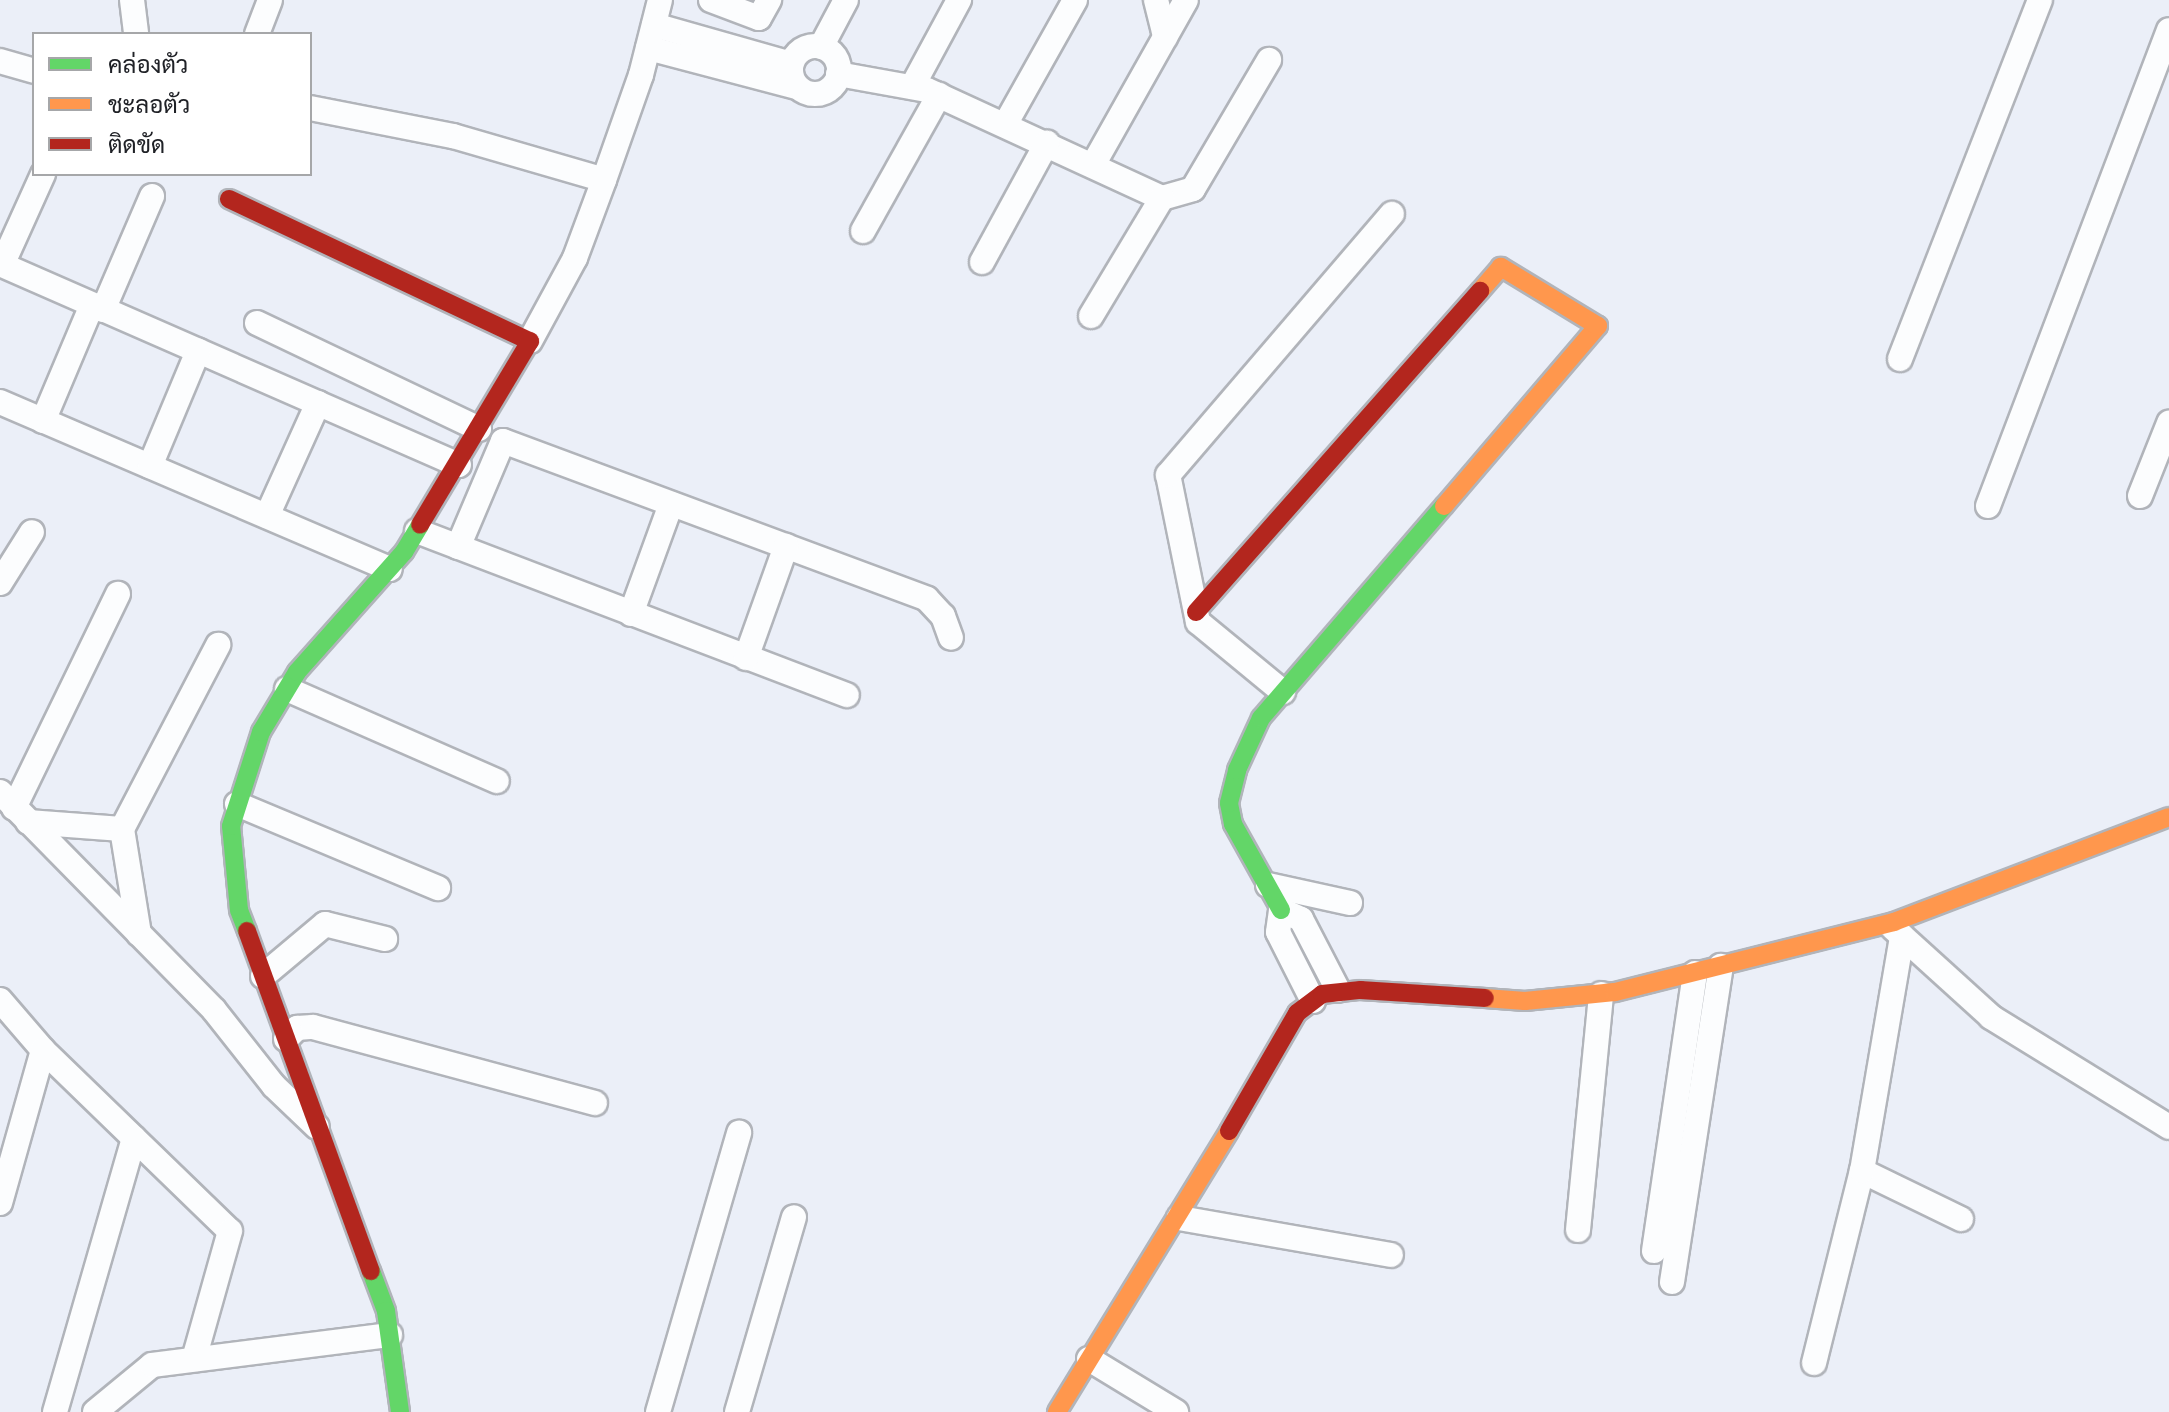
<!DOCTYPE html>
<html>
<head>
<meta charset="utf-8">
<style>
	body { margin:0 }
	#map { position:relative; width:2169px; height:1412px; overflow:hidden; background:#ebeff8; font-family:Poppins,Sarabun,sans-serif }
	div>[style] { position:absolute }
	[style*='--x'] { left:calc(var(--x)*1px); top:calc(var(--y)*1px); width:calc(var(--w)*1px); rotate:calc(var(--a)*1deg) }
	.roads { filter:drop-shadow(2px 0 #b1b4ba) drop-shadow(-2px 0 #b1b4ba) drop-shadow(0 2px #b1b4ba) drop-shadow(0 -2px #b1b4ba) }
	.street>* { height:24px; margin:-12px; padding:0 12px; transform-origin:12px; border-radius:12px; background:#fcfdfe }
	.street>.ring { margin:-12px; padding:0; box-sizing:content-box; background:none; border:24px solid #fcfdfe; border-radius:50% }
	.fast>* { height:18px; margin:-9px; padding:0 9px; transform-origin:9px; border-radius:9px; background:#63d668 }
	.slow>* { height:18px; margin:-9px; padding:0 9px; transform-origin:9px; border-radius:9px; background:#ff974d }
	.jam>* { height:18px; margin:-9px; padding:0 9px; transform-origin:9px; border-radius:9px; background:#b3261e }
	span { translate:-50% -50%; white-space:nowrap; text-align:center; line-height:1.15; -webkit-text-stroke:8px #fff; paint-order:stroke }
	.legend { position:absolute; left:32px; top:32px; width:280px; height:144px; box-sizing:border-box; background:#fff; border:2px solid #a6a7a9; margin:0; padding:10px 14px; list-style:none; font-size:24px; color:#202227 }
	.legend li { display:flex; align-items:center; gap:16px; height:40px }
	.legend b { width:40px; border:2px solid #a6a7a9 }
</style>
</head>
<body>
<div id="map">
	<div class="roads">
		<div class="street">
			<i style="--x:132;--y:0;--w:34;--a:83"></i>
			<i style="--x:711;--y:0;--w:51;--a:20.6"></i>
			<i style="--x:759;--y:18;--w:21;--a:-61"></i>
			<i style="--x:1156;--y:0;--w:38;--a:76"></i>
			<i style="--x:654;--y:25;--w:142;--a:15.9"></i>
			<i style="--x:257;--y:34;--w:36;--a:-69"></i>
			<i class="ring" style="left:791px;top:46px;width:24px;height:24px"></i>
			<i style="--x:821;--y:47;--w:53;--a:-62"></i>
			<i style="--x:648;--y:48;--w:154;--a:14.7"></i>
			<i style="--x:0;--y:61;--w:35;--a:16"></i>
			<i style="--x:838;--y:74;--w:90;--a:10.2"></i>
			<i style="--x:927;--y:90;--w:259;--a:24.7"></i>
			<i style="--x:1162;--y:198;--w:32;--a:-16"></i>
			<i style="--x:1193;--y:189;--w:150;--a:-59.5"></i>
			<i style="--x:912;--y:87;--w:99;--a:-61.6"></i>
			<i style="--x:310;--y:108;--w:146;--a:11.1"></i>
			<i style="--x:453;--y:136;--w:157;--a:16.2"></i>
			<i style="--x:1006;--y:123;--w:141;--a:-60.7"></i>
			<i style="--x:1093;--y:165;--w:189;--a:-60.6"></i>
			<i style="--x:863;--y:231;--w:156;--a:-60.8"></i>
			<i style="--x:982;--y:262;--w:136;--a:-61.4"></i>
			<i style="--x:0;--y:264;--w:501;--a:23.65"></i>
			<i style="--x:2;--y:265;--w:100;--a:-65.7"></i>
			<i style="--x:103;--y:310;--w:124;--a:-66.7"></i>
			<i style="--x:1091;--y:316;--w:138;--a:-59"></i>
			<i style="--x:257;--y:323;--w:246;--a:25.5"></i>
			<i style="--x:530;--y:341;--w:94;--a:-61.5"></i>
			<i style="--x:575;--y:258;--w:83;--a:-69.6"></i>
			<i style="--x:604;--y:180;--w:111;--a:-70.6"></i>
			<i style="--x:641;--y:75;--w:77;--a:-75.8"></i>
			<i style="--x:1900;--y:359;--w:385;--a:-68.7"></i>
			<i style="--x:0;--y:402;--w:424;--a:23.2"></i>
			<i style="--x:43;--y:421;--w:126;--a:-67.1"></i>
			<i style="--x:150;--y:466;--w:125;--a:-67.3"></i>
			<i style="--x:2140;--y:496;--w:79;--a:-68.3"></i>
			<i style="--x:1988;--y:506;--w:509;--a:-69.18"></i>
			<i style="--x:267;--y:516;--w:124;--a:-65.7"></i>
			<i style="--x:417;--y:531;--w:460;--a:20.9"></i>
			<i style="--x:458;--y:547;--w:115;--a:-67"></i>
			<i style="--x:503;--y:441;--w:452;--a:20.4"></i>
			<i style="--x:927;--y:599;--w:23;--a:47"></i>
			<i style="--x:943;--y:616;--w:23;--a:70"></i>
			<i style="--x:0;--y:583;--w:60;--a:-57.9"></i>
			<i style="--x:631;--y:614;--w:117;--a:-70"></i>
			<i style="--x:746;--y:658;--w:119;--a:-70.3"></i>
			<i style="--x:287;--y:689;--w:229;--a:23.7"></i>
			<i style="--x:1283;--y:692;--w:110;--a:-140.5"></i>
			<i style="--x:1198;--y:622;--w:150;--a:-101.5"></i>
			<i style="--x:1168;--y:475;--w:344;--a:-49.4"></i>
			<i style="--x:0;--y:792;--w:305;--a:45.5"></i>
			<i style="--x:214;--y:1010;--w:97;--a:51.7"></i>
			<i style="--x:274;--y:1086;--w:59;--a:43.6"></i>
			<i style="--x:237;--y:804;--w:218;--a:22.7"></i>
			<i style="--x:14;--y:808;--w:238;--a:-64.1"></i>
			<i style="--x:28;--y:822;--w:94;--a:4.3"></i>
			<i style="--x:1268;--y:885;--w:84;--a:12.4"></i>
			<i style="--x:1893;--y:928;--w:132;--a:42.2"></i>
			<i style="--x:1991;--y:1017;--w:209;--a:31.7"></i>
			<i style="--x:139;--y:934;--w:106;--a:-99.2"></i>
			<i style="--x:122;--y:829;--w:208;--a:-62.4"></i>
			<i style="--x:263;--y:976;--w:81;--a:-40"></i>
			<i style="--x:325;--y:924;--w:62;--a:14"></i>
			<i style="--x:0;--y:1000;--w:66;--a:49.3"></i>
			<i style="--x:43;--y:1050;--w:260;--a:44.1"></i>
			<i style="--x:230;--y:1231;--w:133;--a:105.7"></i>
			<i style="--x:1313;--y:1001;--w:77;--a:-116.9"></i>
			<i style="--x:1278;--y:932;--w:22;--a:-82"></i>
			<i style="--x:1281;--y:910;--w:22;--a:24"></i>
			<i style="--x:1301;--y:919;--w:80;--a:62.5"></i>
			<i style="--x:286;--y:1039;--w:16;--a:-45"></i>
			<i style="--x:297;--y:1028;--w:16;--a:-4"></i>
			<i style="--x:313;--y:1027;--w:292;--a:15.1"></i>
			<i style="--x:1862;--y:1171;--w:110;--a:25.9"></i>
			<i style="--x:0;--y:1203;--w:159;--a:-74.3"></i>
			<i style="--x:1179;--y:1218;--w:215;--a:9.9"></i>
			<i style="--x:1578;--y:1230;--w:237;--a:-84.4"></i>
			<i style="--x:1654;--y:1251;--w:281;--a:-81.6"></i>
			<i style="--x:1672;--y:1282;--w:320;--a:-81.2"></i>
			<i style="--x:1089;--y:1359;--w:102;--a:31.3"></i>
			<i style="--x:1814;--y:1363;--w:198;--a:-76"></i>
			<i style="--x:1862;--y:1171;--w:238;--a:-80.3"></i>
			<i style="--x:55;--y:1412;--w:285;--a:-73.9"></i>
			<i style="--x:95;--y:1412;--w:74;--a:-39.5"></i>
			<i style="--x:152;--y:1365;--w:240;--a:-7.2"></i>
			<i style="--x:658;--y:1412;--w:291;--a:-73.8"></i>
			<i style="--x:737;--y:1412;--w:203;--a:-73.7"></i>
		</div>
		<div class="fast">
			<i style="--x:1281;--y:910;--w:98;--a:-119.2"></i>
			<i style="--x:1233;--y:824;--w:21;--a:-101"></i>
			<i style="--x:1229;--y:803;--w:34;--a:-76"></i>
			<i style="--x:1237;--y:770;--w:57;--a:-65.2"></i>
			<i style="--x:1261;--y:718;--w:280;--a:-49.2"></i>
			<i style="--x:247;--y:931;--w:22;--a:-111"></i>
			<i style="--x:239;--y:910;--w:84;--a:-95.4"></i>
			<i style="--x:231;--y:826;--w:99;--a:-72.3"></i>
			<i style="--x:261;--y:732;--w:70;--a:-59"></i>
			<i style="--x:297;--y:672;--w:161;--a:-48.3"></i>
			<i style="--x:404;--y:552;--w:31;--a:-59"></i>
			<i style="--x:371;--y:1271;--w:43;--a:69.4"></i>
			<i style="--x:386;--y:1311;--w:102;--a:82.1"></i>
		</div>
		<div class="slow">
			<i style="--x:1444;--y:506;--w:237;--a:-49.5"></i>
			<i style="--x:1598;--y:326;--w:114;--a:-148.7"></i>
			<i style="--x:1501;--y:267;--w:32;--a:131"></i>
			<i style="--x:1485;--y:998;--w:40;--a:4.3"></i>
			<i style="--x:1525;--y:1001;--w:90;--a:-5.7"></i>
			<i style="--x:1615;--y:992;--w:288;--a:-14.1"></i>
			<i style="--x:1894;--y:922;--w:294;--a:-20.9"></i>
			<i style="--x:1057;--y:1412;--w:329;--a:-58.5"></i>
		</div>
		<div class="jam">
			<i style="--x:229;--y:199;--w:333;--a:25.3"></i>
			<i style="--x:530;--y:341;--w:214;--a:120.9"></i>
			<i style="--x:1196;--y:612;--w:429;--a:-48.5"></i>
			<i style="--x:247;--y:931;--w:362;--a:70"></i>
			<i style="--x:1229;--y:1131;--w:136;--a:-60"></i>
			<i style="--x:1297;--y:1013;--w:31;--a:-37"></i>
			<i style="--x:1322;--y:994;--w:39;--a:-6"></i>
			<i style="--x:1361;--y:990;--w:124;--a:3.7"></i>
		</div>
	</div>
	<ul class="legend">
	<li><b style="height:10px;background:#63d668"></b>คล่องตัว</li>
	<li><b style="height:10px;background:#ff974d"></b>ชะลอตัว</li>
	<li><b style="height:10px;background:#b3261e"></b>ติดขัด</li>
	</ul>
</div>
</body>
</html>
